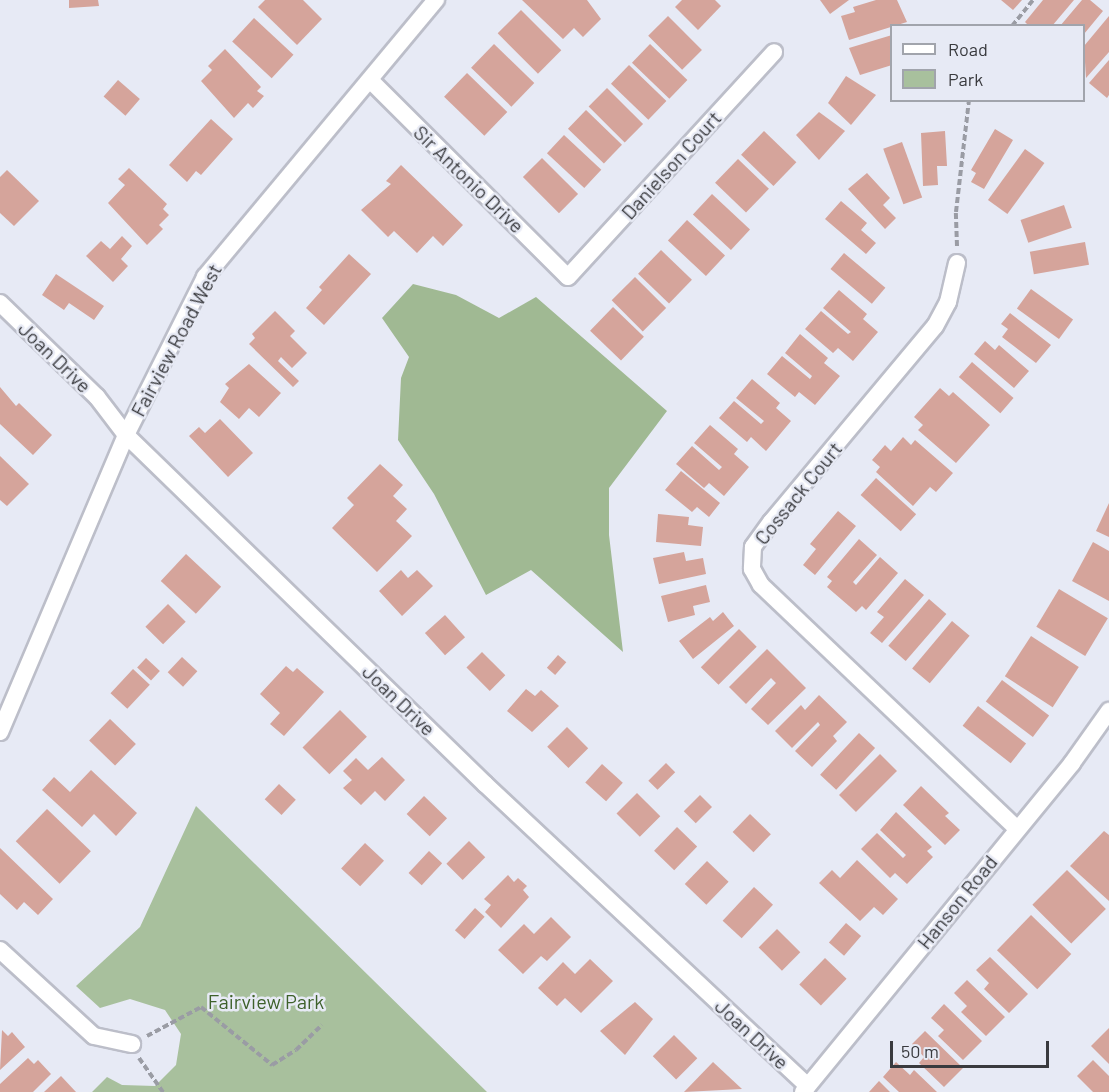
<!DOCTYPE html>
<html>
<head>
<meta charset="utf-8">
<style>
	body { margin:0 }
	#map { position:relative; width:1109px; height:1092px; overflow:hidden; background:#e7eaf5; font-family:Barlow,sans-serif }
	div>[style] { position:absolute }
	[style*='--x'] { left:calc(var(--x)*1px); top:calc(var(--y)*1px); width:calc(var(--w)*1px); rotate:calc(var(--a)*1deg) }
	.green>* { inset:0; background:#a8c09d }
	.forest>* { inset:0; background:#a0b993 }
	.building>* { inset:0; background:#d5a49b; transform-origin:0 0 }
	.path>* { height:4px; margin-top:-2px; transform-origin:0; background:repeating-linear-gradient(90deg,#9a9ca4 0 6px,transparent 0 9px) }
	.roads { filter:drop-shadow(2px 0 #bcbec9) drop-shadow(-2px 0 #bcbec9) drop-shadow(0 2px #bcbec9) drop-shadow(0 -2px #bcbec9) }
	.minor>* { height:16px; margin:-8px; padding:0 8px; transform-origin:8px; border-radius:8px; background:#fff }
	span { translate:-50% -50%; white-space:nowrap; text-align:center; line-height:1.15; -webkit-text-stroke:5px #e7eaf5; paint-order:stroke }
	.street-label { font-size:20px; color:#393a3e }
	.park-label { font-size:20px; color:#3e612b }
	.legend { position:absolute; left:890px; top:24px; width:195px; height:78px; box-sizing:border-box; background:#e7eaf5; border:2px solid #a1a4ac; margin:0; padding:8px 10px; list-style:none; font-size:18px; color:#393a3e }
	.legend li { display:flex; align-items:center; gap:12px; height:30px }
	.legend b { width:30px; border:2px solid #a1a4ac }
	.scale { position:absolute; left:890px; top:1041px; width:159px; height:27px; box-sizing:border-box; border:3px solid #393a3e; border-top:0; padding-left:8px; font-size:18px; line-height:21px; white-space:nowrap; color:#393a3e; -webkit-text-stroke:4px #e7eaf5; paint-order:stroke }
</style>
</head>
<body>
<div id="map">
	<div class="green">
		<i style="clip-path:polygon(196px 806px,487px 1092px,92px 1092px,107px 1077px,122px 1085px,155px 1086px,176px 1065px,181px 1034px,165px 1010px,130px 999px,100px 1008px,76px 986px,140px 927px)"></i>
	</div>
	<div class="forest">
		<i style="clip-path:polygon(413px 284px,456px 295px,499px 318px,536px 297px,667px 411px,609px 488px,609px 535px,623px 652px,531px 570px,486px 595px,434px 494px,398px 440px,401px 378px,409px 357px,382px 318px)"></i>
	</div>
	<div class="building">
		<i style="clip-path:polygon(69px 0,98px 0,99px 6px,69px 8px)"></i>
		<i style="clip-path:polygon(265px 0,303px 0,322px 19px,297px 45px,258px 7px)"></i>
		<i style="clip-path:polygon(522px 0,587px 0,601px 19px,583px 37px,574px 28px,563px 39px)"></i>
		<i style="clip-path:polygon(682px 0,715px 0,721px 6px,698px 30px,675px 7px)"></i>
		<i style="clip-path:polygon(820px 0,849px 0,830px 14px)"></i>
		<i style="clip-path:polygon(876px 0,897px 0,907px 22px,849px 40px,841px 16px,855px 12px,853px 7px)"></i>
		<i style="clip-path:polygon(1001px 0,1022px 0,1013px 10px)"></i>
		<i style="clip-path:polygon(1043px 0,1074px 0,1052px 26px,1029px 26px,1025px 22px)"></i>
		<i style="clip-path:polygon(1082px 0,1090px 0,1103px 11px,1084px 34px,1084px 26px,1060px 26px)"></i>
		<i style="left:521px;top:10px;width:57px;height:33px;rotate:45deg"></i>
		<i style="left:668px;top:16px;width:48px;height:28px;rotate:45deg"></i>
		<i style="clip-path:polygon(1109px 16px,1109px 52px,1086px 78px,1084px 46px)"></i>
		<i style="left:254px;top:18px;width:54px;height:32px;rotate:43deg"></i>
		<i style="clip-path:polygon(892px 35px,892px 65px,860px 75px,849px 48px)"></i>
		<i style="left:494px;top:44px;width:56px;height:33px;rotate:44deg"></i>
		<i style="left:650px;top:44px;width:52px;height:26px;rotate:44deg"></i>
		<i style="clip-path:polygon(225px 49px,261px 87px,257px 91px,264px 96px,253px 108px,248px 103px,234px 118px,201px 81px,212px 70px,208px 66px)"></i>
		<i style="clip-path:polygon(1109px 60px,1109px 95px,1107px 98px,1089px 83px)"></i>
		<i style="left:629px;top:65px;width:52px;height:26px;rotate:44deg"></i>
		<i style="left:467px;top:73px;width:56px;height:33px;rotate:44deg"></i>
		<i style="clip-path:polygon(846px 76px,876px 95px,851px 125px,828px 103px)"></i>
		<i style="left:118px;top:80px;width:29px;height:22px;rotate:41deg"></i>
		<i style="left:607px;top:88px;width:51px;height:26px;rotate:45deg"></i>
		<i style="left:586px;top:110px;width:50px;height:26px;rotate:44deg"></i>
		<i style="clip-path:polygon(819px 112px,845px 131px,819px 160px,796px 135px)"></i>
		<i style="clip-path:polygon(211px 119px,233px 139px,201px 175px,196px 171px,187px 182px,169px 165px)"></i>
		<i style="clip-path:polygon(995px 129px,1013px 140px,984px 189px,971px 182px,976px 173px,971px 170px)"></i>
		<i style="left:764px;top:131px;width:45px;height:33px;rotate:44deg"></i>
		<i style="clip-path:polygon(945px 131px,947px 166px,937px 166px,938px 185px,923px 186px,921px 133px)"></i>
		<i style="left:564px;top:135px;width:51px;height:25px;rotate:43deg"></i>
		<i style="left:902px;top:142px;width:59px;height:20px;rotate:70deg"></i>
		<i style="left:1025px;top:149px;width:24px;height:63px;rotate:36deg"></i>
		<i style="left:542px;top:158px;width:51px;height:27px;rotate:45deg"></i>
		<i style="left:738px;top:159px;width:43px;height:33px;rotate:44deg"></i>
		<i style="clip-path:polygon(401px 165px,463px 225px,443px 246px,433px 236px,417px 253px,394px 231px,388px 237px,361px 210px,391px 184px,386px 181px)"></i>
		<i style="clip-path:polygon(129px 168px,167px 204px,163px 209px,169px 215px,159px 225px,163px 229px,147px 245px,108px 203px,125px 185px,118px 179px)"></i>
		<i style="clip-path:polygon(7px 170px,39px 201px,14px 226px,0 213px,0 177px)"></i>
		<i style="clip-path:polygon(867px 173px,890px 198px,883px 205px,896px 218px,885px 229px,848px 189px)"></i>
		<i style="left:712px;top:194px;width:52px;height:28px;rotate:43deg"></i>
		<i style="clip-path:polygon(841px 201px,867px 223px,861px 230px,876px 243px,866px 254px,825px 219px)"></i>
		<i style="left:1064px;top:205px;width:24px;height:46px;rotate:71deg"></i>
		<i style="left:687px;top:220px;width:52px;height:28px;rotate:43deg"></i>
		<i style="clip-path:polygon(122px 236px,132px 246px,121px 259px,128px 266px,113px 282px,86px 256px,101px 241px,110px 249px)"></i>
		<i style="left:1085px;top:242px;width:23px;height:56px;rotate:80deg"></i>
		<i style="left:661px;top:250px;width:43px;height:33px;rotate:44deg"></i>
		<i style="left:844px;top:253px;width:54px;height:21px;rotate:40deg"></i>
		<i style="clip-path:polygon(349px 254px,371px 274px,324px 325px,306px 308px,322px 290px,319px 287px)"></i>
		<i style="clip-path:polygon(56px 274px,104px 306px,94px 320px,69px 303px,64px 310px,42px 295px)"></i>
		<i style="left:635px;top:277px;width:44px;height:33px;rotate:45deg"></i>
		<i style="left:1031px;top:289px;width:52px;height:24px;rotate:36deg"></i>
		<i style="clip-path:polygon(839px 290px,867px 314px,863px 319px,878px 332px,853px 361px,838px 348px,833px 353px,805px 329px,821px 311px,848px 334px,851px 332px,823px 308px)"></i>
		<i style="left:613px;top:307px;width:43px;height:33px;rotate:44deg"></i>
		<i style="clip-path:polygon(275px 311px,295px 331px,290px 336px,307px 353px,292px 368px,281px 357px,278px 361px,299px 381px,293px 387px,249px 344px,255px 338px,252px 334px)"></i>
		<i style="clip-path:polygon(1010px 313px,1051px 345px,1036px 363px,1002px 337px,1008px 329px,1001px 324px)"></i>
		<i style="clip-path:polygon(800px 334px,828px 358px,824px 363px,840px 376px,815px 405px,799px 392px,795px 397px,767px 374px,782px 356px,810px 379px,812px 376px,785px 353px)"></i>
		<i style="clip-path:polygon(985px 341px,995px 350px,999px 345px,1029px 371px,1014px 388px,974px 354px)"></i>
		<i style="left:972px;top:362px;width:55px;height:20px;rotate:41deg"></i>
		<i style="clip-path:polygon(249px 364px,281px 393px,259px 417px,249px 408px,239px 419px,220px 402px,229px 388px,225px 384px)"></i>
		<i style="clip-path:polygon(752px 379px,780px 403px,776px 408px,791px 421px,766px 451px,751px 437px,747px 442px,719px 418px,734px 401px,761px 424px,764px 421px,736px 398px)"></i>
		<i style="clip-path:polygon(0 387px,16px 406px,19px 403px,52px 435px,33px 455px,0 424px)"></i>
		<i style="clip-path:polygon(940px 388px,949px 396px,953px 392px,990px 425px,956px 463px,918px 430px,923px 425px,914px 417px)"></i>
		<i style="clip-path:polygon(220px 419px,253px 453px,228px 477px,189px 436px,199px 427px,205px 433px)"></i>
		<i style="clip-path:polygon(710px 425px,738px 449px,734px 454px,749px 467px,724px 496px,709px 483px,704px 488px,676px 464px,692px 446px,719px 470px,722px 467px,694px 443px)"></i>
		<i style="clip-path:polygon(903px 437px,911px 445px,915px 440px,953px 473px,936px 492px,930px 487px,913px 506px,876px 472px,880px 467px,872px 460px,885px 445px,891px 451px)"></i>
		<i style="clip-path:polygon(0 456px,29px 484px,7px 506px,0 500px)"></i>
		<i style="clip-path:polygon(380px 464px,403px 485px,393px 496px,407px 509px,396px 521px,412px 536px,377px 572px,332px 528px,354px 505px,347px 498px)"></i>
		<i style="clip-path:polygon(681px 471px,720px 503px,709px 517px,697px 507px,692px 512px,665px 490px)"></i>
		<i style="left:876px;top:478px;width:54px;height:23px;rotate:42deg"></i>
		<i style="clip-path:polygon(1109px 503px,1109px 537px,1096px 531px)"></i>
		<i style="clip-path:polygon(838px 511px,856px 526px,815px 575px,803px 565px,816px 549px,810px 544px)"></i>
		<i style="clip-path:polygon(658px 514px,689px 517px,688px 525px,703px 527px,701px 546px,656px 542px)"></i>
		<i style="clip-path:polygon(859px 539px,877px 555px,853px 582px,856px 585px,880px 557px,898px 573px,866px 610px,862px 606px,856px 612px,827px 587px,832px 581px,827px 577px)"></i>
		<i style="clip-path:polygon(1093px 542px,1109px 551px,1109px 601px,1072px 581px)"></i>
		<i style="clip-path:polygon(684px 552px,686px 561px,703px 558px,706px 574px,659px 584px,653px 558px)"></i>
		<i style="left:186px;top:554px;width:48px;height:37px;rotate:43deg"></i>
		<i style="clip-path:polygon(401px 570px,408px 578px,417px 570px,433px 586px,402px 616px,379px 591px)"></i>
		<i style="clip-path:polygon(905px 579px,924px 595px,882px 643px,870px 633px,884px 617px,877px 612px)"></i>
		<i style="clip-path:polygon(706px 585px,710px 602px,693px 606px,695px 615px,668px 622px,661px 596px)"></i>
		<i style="left:1059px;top:589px;width:57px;height:44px;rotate:31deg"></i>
		<i style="left:929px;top:599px;width:23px;height:62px;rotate:41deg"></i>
		<i style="left:168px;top:604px;width:25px;height:32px;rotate:45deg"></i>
		<i style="clip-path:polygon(723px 612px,734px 626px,693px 659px,679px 641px,710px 617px,713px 621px)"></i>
		<i style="left:445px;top:615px;width:30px;height:27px;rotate:48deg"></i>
		<i style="left:952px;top:621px;width:23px;height:62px;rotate:40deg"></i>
		<i style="left:739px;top:629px;width:25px;height:54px;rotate:45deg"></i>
		<i style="left:1031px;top:636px;width:57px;height:48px;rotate:33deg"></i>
		<i style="clip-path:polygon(767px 649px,806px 688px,768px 725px,751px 709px,776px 683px,771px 678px,746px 704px,729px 687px)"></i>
		<i style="left:482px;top:652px;width:33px;height:22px;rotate:45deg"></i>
		<i style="left:558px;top:655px;width:11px;height:17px;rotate:41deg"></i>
		<i style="left:182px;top:657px;width:21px;height:21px;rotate:43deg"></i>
		<i style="left:146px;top:658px;width:19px;height:13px;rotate:43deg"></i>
		<i style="clip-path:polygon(286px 666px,293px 672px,297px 668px,324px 692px,284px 736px,270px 724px,280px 713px,260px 694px)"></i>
		<i style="left:133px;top:669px;width:23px;height:33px;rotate:43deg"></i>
		<i style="left:1002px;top:680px;width:59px;height:27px;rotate:37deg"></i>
		<i style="clip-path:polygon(526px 689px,535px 696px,541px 690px,559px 706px,532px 732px,507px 711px)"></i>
		<i style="clip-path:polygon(819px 695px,847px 722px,833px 736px,837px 741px,812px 767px,795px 751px,820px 725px,818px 722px,792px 748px,775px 731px,801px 705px,805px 710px)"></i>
		<i style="left:978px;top:706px;width:61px;height:25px;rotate:38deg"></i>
		<i style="left:340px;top:710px;width:38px;height:53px;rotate:45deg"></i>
		<i style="left:110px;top:719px;width:36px;height:30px;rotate:44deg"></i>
		<i style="left:567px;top:727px;width:30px;height:28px;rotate:45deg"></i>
		<i style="left:859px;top:733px;width:22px;height:57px;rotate:43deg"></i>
		<i style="left:880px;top:754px;width:24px;height:58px;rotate:45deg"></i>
		<i style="clip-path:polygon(382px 757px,405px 780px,385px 801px,375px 791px,361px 805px,343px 788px,352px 780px,343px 771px,356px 758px,368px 770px)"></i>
		<i style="left:666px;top:763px;width:13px;height:25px;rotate:45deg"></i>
		<i style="left:602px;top:764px;width:28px;height:25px;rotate:42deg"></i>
		<i style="clip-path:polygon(91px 770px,137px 813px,116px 836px,94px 814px,82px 827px,42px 790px,54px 777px,70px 792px)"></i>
		<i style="left:279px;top:784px;width:23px;height:21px;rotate:43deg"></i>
		<i style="clip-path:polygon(921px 786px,949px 813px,945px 816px,960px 830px,945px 845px,903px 805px)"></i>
		<i style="left:637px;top:793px;width:33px;height:29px;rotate:45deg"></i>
		<i style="left:700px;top:795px;width:17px;height:23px;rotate:45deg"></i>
		<i style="left:424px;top:796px;width:32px;height:25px;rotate:44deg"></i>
		<i style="left:47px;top:809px;width:61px;height:45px;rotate:44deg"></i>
		<i style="clip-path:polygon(896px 812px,932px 847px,927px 851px,933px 857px,907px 884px,895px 873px,890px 878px,861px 849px,877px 833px,903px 858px,906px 855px,880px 830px)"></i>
		<i style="left:750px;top:814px;width:29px;height:25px;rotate:44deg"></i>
		<i style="left:677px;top:827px;width:28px;height:33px;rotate:44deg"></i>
		<i style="clip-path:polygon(1104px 831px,1109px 835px,1109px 901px,1070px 866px)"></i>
		<i style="left:469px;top:841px;width:23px;height:32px;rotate:45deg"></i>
		<i style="left:365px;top:843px;width:26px;height:35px;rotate:43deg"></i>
		<i style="clip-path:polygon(0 848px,53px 899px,38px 915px,24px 902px,17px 910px,0 894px)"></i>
		<i style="left:429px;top:851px;width:18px;height:30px;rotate:43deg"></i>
		<i style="clip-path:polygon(857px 860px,898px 899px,883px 915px,874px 907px,860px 921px,819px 883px,832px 870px,840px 878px)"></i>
		<i style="left:707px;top:861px;width:30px;height:32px;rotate:44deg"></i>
		<i style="left:1067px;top:870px;width:55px;height:49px;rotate:45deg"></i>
		<i style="clip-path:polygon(508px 875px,514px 882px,518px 878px,527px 886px,523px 890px,529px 897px,501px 928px,485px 912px,491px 905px,484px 899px)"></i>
		<i style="left:754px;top:887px;width:26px;height:46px;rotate:43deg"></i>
		<i style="left:475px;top:908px;width:13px;height:30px;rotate:42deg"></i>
		<i style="left:1031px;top:915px;width:56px;height:49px;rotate:44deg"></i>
		<i style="clip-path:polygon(551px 917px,571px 937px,547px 961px,541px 956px,523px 974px,498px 950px,524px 924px,534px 934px)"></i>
		<i style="left:846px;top:923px;width:20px;height:26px;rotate:41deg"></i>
		<i style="left:777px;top:929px;width:33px;height:26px;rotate:45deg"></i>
		<i style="clip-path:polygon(990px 957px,1028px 994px,1009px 1013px,984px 989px,989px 983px,976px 970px)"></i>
		<i style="left:825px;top:958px;width:30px;height:37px;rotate:44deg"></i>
		<i style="clip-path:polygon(590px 959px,613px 981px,581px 1013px,565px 998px,557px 1006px,538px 988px,563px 962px,575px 974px)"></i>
		<i style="clip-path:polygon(967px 980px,1005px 1017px,986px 1036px,961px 1012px,967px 1006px,954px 993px)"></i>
		<i style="clip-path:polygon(635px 1002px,653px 1019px,625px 1055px,600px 1031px)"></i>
		<i style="clip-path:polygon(944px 1004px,982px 1041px,963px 1060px,938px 1036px,944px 1030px,931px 1018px)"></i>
		<i style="clip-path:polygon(1109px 1028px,1109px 1064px,1091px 1046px)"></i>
		<i style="clip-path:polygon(2px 1030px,8px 1036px,12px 1032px,25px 1047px,0 1070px)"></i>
		<i style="clip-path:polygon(925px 1031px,963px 1068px,944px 1087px,919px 1063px,924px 1057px,912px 1044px)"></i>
		<i style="left:674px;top:1035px;width:33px;height:30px;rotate:45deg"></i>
		<i style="clip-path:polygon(28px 1058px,34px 1064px,38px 1060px,51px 1074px,33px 1092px,0 1092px,0 1084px)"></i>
		<i style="clip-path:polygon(1093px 1060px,1109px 1076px,1109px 1092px,1093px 1092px,1077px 1076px)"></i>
		<i style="clip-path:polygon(713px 1062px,742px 1089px,684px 1092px)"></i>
		<i style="clip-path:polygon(896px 1062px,910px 1075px,914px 1070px,937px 1092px,899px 1092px,883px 1077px)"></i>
		<i style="clip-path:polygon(61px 1076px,76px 1092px,44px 1092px)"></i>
		<i style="clip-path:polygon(879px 1081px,890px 1092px,869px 1092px)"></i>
	</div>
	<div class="path">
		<i style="--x:1012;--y:26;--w:33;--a:-51"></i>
		<i style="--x:957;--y:246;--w:34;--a:-92"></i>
		<i style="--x:956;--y:212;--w:113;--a:-83.4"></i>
		<i style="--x:147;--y:1036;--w:61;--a:-28.2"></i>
		<i style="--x:201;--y:1007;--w:92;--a:39.2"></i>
		<i style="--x:272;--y:1065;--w:28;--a:-32"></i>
		<i style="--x:296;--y:1050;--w:36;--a:-44"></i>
		<i style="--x:139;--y:1058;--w:42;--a:54.8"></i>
	</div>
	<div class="roads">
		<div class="minor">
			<i style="--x:370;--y:80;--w:279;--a:44.9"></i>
			<i style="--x:568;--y:277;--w:305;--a:-47.5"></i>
			<i style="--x:957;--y:263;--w:40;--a:103"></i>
			<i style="--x:948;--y:302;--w:27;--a:118"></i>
			<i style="--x:935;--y:326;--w:256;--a:129.9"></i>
			<i style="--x:771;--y:522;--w:31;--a:126"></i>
			<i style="--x:753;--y:547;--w:22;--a:93"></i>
			<i style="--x:752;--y:569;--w:18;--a:61"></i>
			<i style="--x:761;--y:585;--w:352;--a:43.6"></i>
			<i style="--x:0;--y:303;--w:135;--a:44.1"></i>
			<i style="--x:97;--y:397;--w:48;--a:52.7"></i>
			<i style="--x:126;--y:435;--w:501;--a:44.19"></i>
			<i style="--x:485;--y:784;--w:442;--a:43.1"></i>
			<i style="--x:0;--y:732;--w:323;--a:-67"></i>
			<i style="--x:126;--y:435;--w:177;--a:-63.4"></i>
			<i style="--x:205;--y:277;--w:361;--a:-50.2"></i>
			<i style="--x:0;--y:950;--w:127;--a:42.5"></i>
			<i style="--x:94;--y:1036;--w:39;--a:12"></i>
			<i style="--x:803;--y:1092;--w:425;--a:-50.7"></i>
			<i style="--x:1072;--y:763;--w:64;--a:-54.6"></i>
		</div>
	</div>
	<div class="street-label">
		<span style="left:671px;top:165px;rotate:-48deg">Danielson Court</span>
		<span style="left:469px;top:179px;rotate:44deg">Sir Antonio Drive</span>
		<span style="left:176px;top:340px;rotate:-62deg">Fairview Road West</span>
		<span style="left:55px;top:357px;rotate:44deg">Joan Drive</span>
		<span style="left:798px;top:493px;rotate:-51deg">Cossack Court</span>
		<span style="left:399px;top:700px;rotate:44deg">Joan Drive</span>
		<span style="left:957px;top:902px;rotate:-51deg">Hanson Road</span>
		<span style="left:752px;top:1034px;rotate:43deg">Joan Drive</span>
	</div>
	<div class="park-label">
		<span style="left:266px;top:1001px">Fairview Park</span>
	</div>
	<ul class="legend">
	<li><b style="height:8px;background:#fff"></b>Road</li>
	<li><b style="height:16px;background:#a8c09d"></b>Park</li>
	</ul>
	<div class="scale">50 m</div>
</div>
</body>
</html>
